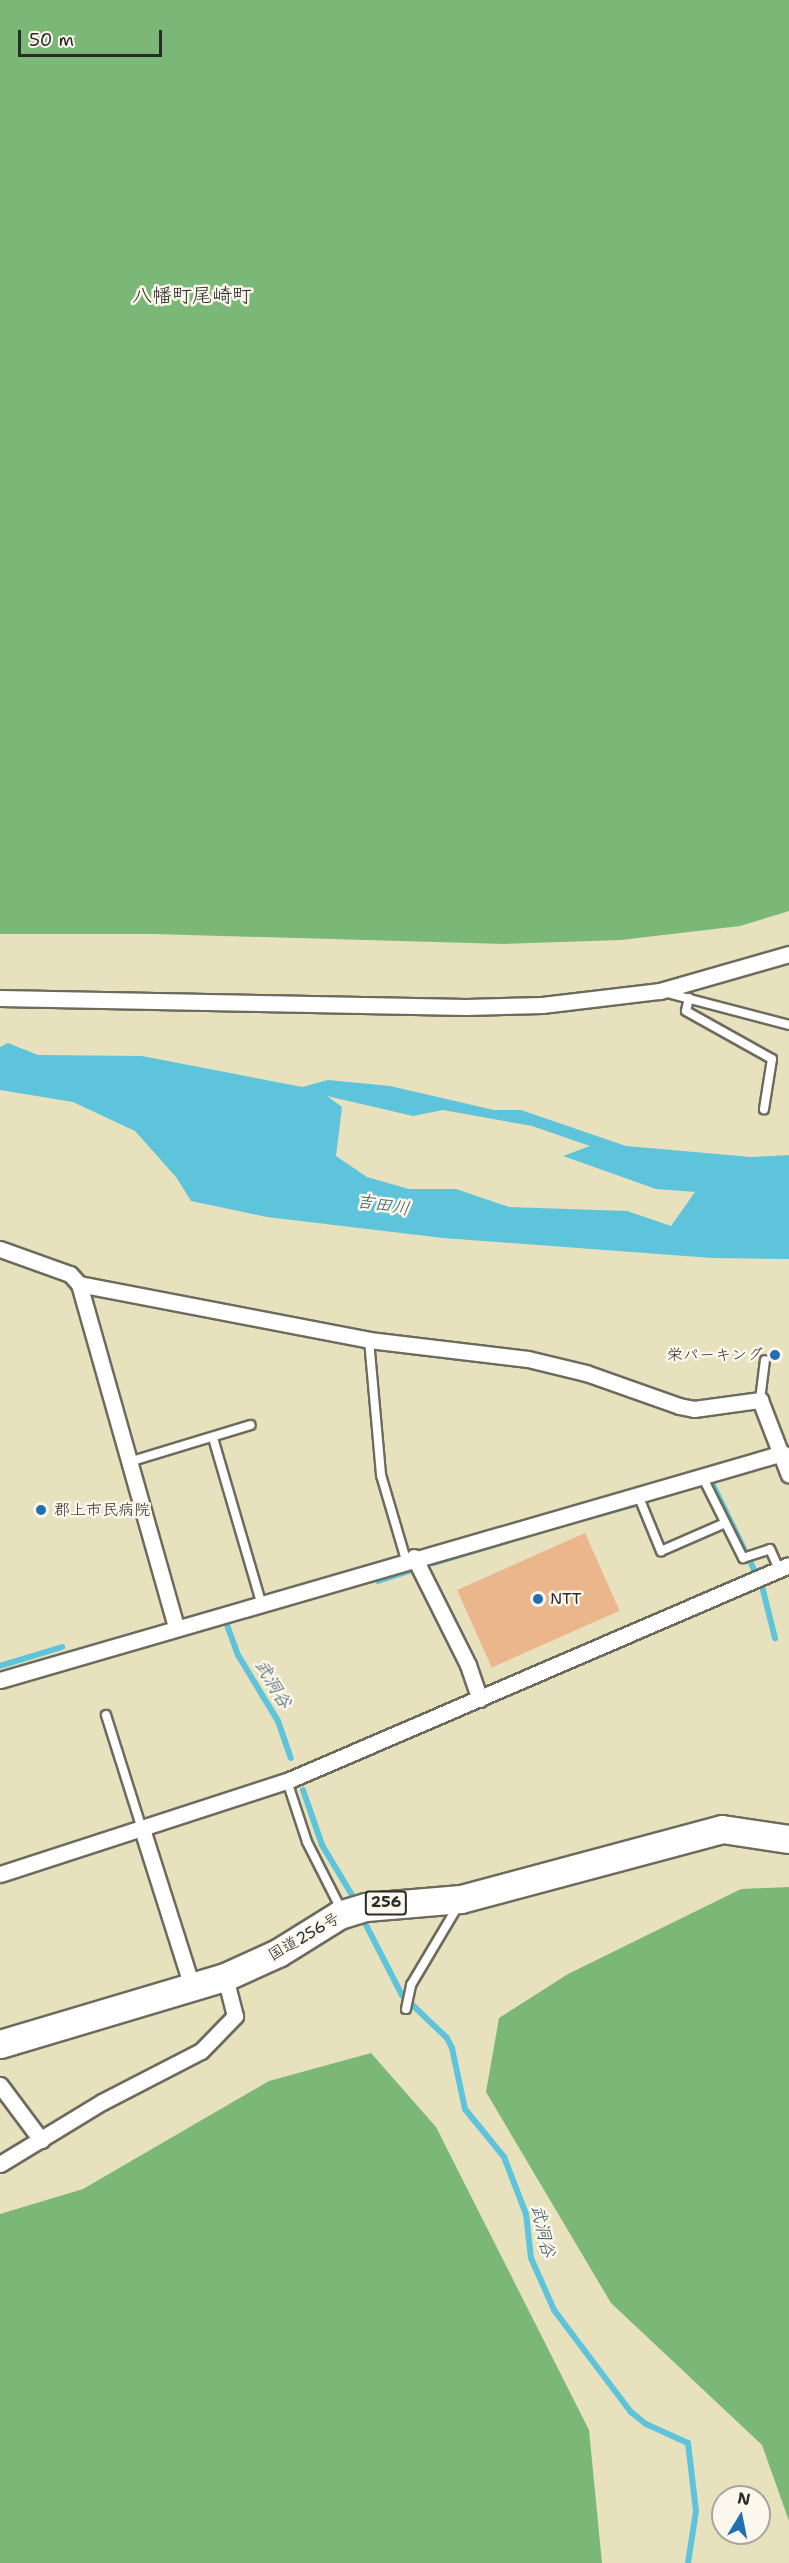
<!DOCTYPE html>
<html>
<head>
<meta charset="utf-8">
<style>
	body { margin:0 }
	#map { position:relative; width:789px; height:2563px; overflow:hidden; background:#e8e1be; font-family:"Shantell Sans","Klee One",sans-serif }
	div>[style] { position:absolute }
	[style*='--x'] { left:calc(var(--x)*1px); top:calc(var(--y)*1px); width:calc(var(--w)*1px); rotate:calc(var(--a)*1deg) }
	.forest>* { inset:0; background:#7bb878 }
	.water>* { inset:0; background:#5ec4db }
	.stream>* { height:6px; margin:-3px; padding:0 3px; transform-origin:3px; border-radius:3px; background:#5ec4db }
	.building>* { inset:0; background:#ecb68c; transform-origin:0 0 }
	.roads { filter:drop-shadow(2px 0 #6d6b5e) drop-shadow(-2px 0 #6d6b5e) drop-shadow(0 2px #6d6b5e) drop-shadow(0 -2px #6d6b5e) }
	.lane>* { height:8px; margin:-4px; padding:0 4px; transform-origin:4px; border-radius:4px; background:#fff }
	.street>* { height:15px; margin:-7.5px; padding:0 7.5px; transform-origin:7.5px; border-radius:7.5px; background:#fff }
	.highway>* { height:27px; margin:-13.5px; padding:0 13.5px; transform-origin:13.5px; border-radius:13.5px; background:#fff }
	.dots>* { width:16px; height:16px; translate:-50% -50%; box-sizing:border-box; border:3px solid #fbf7ec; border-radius:50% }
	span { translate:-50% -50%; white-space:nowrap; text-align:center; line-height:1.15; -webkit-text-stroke:5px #fbf7ec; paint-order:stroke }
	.shield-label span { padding:2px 4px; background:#fbf7ec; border:2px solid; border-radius:4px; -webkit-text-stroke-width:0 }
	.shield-label { font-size:15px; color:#2b2b2b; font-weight:700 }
	.poi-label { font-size:16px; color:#2b2b2b }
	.right { translate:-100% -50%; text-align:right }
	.left { translate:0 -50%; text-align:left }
	.street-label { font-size:16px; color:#2b2b2b }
	.water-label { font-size:18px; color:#3a5960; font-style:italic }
	.quarter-label { font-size:20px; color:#2b2b2b }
	.north { position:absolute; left:711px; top:2485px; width:60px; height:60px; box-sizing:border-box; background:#fbf7ec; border:2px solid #a8a59f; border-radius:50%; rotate:10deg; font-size:16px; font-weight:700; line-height:24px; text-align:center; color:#2b2b2b }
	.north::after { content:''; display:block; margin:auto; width:21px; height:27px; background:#1f6fb2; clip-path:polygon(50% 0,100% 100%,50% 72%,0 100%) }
	.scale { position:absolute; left:18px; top:30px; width:144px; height:27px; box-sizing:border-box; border:3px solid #2b2b2b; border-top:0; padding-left:8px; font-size:18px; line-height:21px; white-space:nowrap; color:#2b2b2b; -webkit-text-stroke:4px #fbf7ec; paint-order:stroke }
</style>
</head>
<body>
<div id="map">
	<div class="forest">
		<i style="clip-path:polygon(0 0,789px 0,789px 911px,740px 926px,621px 940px,504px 944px,154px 934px,0 934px)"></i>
		<i style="clip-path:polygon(789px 1887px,789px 2521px,762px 2445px,611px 2303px,486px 2092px,499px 2018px,568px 1974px,741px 1889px)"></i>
		<i style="clip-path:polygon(371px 2053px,436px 2127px,589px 2430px,602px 2563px,0 2563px,0 2214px,83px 2189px,269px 2081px)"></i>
	</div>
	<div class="water">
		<i style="clip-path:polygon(evenodd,8px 1043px,38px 1055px,142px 1056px,302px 1087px,328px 1080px,390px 1086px,494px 1110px,521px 1110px,626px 1146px,751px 1157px,789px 1155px,789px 1259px,712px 1258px,443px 1238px,267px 1217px,191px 1201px,176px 1177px,135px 1131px,73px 1102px,0 1090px,0 1047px,8px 1043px,327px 1096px,413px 1116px,443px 1110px,532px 1126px,590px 1146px,563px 1156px,656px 1189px,695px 1192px,671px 1226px,627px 1211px,509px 1207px,456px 1189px,409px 1189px,367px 1177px,336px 1156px,342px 1107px,327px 1096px)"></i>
	</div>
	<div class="stream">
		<i style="--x:711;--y:1481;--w:117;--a:64.1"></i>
		<i style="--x:762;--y:1586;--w:54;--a:76"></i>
		<i style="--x:581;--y:1519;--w:54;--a:-15.1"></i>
		<i style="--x:434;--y:1563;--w:111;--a:-16.8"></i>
		<i style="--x:378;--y:1581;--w:32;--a:-18"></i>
		<i style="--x:227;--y:1625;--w:32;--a:70"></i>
		<i style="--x:238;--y:1655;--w:77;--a:58.8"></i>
		<i style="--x:278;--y:1721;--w:39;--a:71"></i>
		<i style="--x:0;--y:1666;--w:65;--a:-17"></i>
		<i style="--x:303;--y:1790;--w:58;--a:70.9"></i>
		<i style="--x:322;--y:1845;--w:58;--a:59"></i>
		<i style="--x:366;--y:1925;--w:79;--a:62.8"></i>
		<i style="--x:402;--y:1995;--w:62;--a:43.7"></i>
		<i style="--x:447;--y:2038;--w:11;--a:63"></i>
		<i style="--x:452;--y:2048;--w:62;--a:78"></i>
		<i style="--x:465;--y:2109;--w:62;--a:50.9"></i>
		<i style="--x:504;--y:2157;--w:61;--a:68.9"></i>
		<i style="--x:526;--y:2214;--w:44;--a:83.5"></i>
		<i style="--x:531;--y:2258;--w:57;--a:66.1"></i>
		<i style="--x:554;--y:2310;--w:128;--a:53"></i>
		<i style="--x:631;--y:2412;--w:19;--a:39"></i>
		<i style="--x:646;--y:2424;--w:46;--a:24.3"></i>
		<i style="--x:688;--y:2443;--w:68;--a:83.3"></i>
		<i style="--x:696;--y:2511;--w:53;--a:98.7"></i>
	</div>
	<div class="building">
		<i style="left:585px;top:1533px;width:85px;height:140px;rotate:66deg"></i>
	</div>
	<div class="roads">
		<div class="lane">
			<i style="--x:667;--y:993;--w:126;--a:14.7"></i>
			<i style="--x:689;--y:998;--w:13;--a:103"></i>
			<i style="--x:686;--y:1011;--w:98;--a:29.2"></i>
			<i style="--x:772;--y:1059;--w:51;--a:99.1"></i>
			<i style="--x:369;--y:1340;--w:136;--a:84.9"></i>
			<i style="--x:381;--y:1475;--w:89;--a:73.6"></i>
			<i style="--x:760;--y:1400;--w:40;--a:-82.9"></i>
			<i style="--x:213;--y:1438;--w:171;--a:73.7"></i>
			<i style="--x:129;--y:1462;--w:127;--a:-16.9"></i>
			<i style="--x:702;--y:1476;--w:92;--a:63.4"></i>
			<i style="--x:743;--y:1558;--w:28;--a:-18"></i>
			<i style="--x:770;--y:1549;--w:22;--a:66"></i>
			<i style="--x:638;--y:1495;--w:61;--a:67.7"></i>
			<i style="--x:661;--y:1551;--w:70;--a:-23.6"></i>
			<i style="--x:106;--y:1715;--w:120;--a:72.5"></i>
			<i style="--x:287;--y:1781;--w:64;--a:71.8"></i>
			<i style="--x:307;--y:1842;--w:75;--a:63.1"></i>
			<i style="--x:406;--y:2009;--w:25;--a:-78"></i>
			<i style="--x:411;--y:1985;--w:94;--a:-59.3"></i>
		</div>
		<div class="street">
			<i style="--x:0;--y:998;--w:466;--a:1.1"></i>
			<i style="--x:466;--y:1007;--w:76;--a:-1.5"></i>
			<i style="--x:542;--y:1005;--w:119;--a:-6.8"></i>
			<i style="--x:660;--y:991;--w:134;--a:-16"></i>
			<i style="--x:0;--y:1249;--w:74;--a:19.7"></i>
			<i style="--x:70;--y:1274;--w:13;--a:48"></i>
			<i style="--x:79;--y:1284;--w:295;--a:10.9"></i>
			<i style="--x:369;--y:1340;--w:160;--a:6.8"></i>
			<i style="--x:528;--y:1359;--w:60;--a:13.6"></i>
			<i style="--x:586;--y:1373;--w:99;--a:19.5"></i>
			<i style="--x:679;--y:1406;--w:15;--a:11"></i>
			<i style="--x:694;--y:1409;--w:67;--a:-7.8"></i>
			<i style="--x:760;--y:1400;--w:80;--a:68.9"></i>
			<i style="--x:79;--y:1284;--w:356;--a:74.2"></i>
			<i style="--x:414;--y:1557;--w:121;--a:63.4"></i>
			<i style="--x:468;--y:1665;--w:36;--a:71"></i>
			<i style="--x:0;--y:1680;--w:815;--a:-16.17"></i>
			<i style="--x:142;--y:1829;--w:166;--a:72.4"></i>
			<i style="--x:0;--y:1874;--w:302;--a:-18"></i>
			<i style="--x:287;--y:1781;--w:546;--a:-23.28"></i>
			<i style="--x:0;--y:2085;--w:69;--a:53.3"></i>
			<i style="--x:0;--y:2164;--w:119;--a:-31.3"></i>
			<i style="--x:102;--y:2102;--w:111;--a:-27.3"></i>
			<i style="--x:201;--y:2051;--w:49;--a:-45.8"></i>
			<i style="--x:235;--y:2016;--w:40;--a:-104.4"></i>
		</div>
		<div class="highway">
			<i style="--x:0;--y:2044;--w:235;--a:-16.6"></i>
			<i style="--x:225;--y:1977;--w:58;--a:-24.4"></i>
			<i style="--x:278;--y:1953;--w:72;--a:-31.9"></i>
			<i style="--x:339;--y:1915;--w:28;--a:-17"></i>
			<i style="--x:366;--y:1907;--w:95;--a:-4.8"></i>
			<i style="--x:461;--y:1899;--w:270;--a:-15"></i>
			<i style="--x:722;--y:1829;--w:68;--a:8.5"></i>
		</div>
	</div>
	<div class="dots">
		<i style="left:775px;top:1355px;background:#1f6fb2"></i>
		<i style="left:41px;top:1510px;background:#1f6fb2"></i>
		<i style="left:538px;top:1599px;background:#1f6fb2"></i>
	</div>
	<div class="shield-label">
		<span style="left:386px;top:1903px">256</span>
	</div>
	<div class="poi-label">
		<span class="right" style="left:763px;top:1355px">栄パーキング</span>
		<span class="left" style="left:54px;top:1510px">郡上市民病院</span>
		<span class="left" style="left:550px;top:1599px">NTT</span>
	</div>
	<div class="street-label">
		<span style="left:304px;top:1937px;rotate:-30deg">国道256号</span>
	</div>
	<div class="water-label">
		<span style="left:383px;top:1205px;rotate:9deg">吉田川</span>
		<span style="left:273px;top:1684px;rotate:59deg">武洞谷</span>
		<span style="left:543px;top:2231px;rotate:77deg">武洞谷</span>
	</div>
	<div class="quarter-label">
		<span style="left:192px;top:295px">八幡町尾崎町</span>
	</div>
	<div class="north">N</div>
	<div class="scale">50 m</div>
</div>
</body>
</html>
